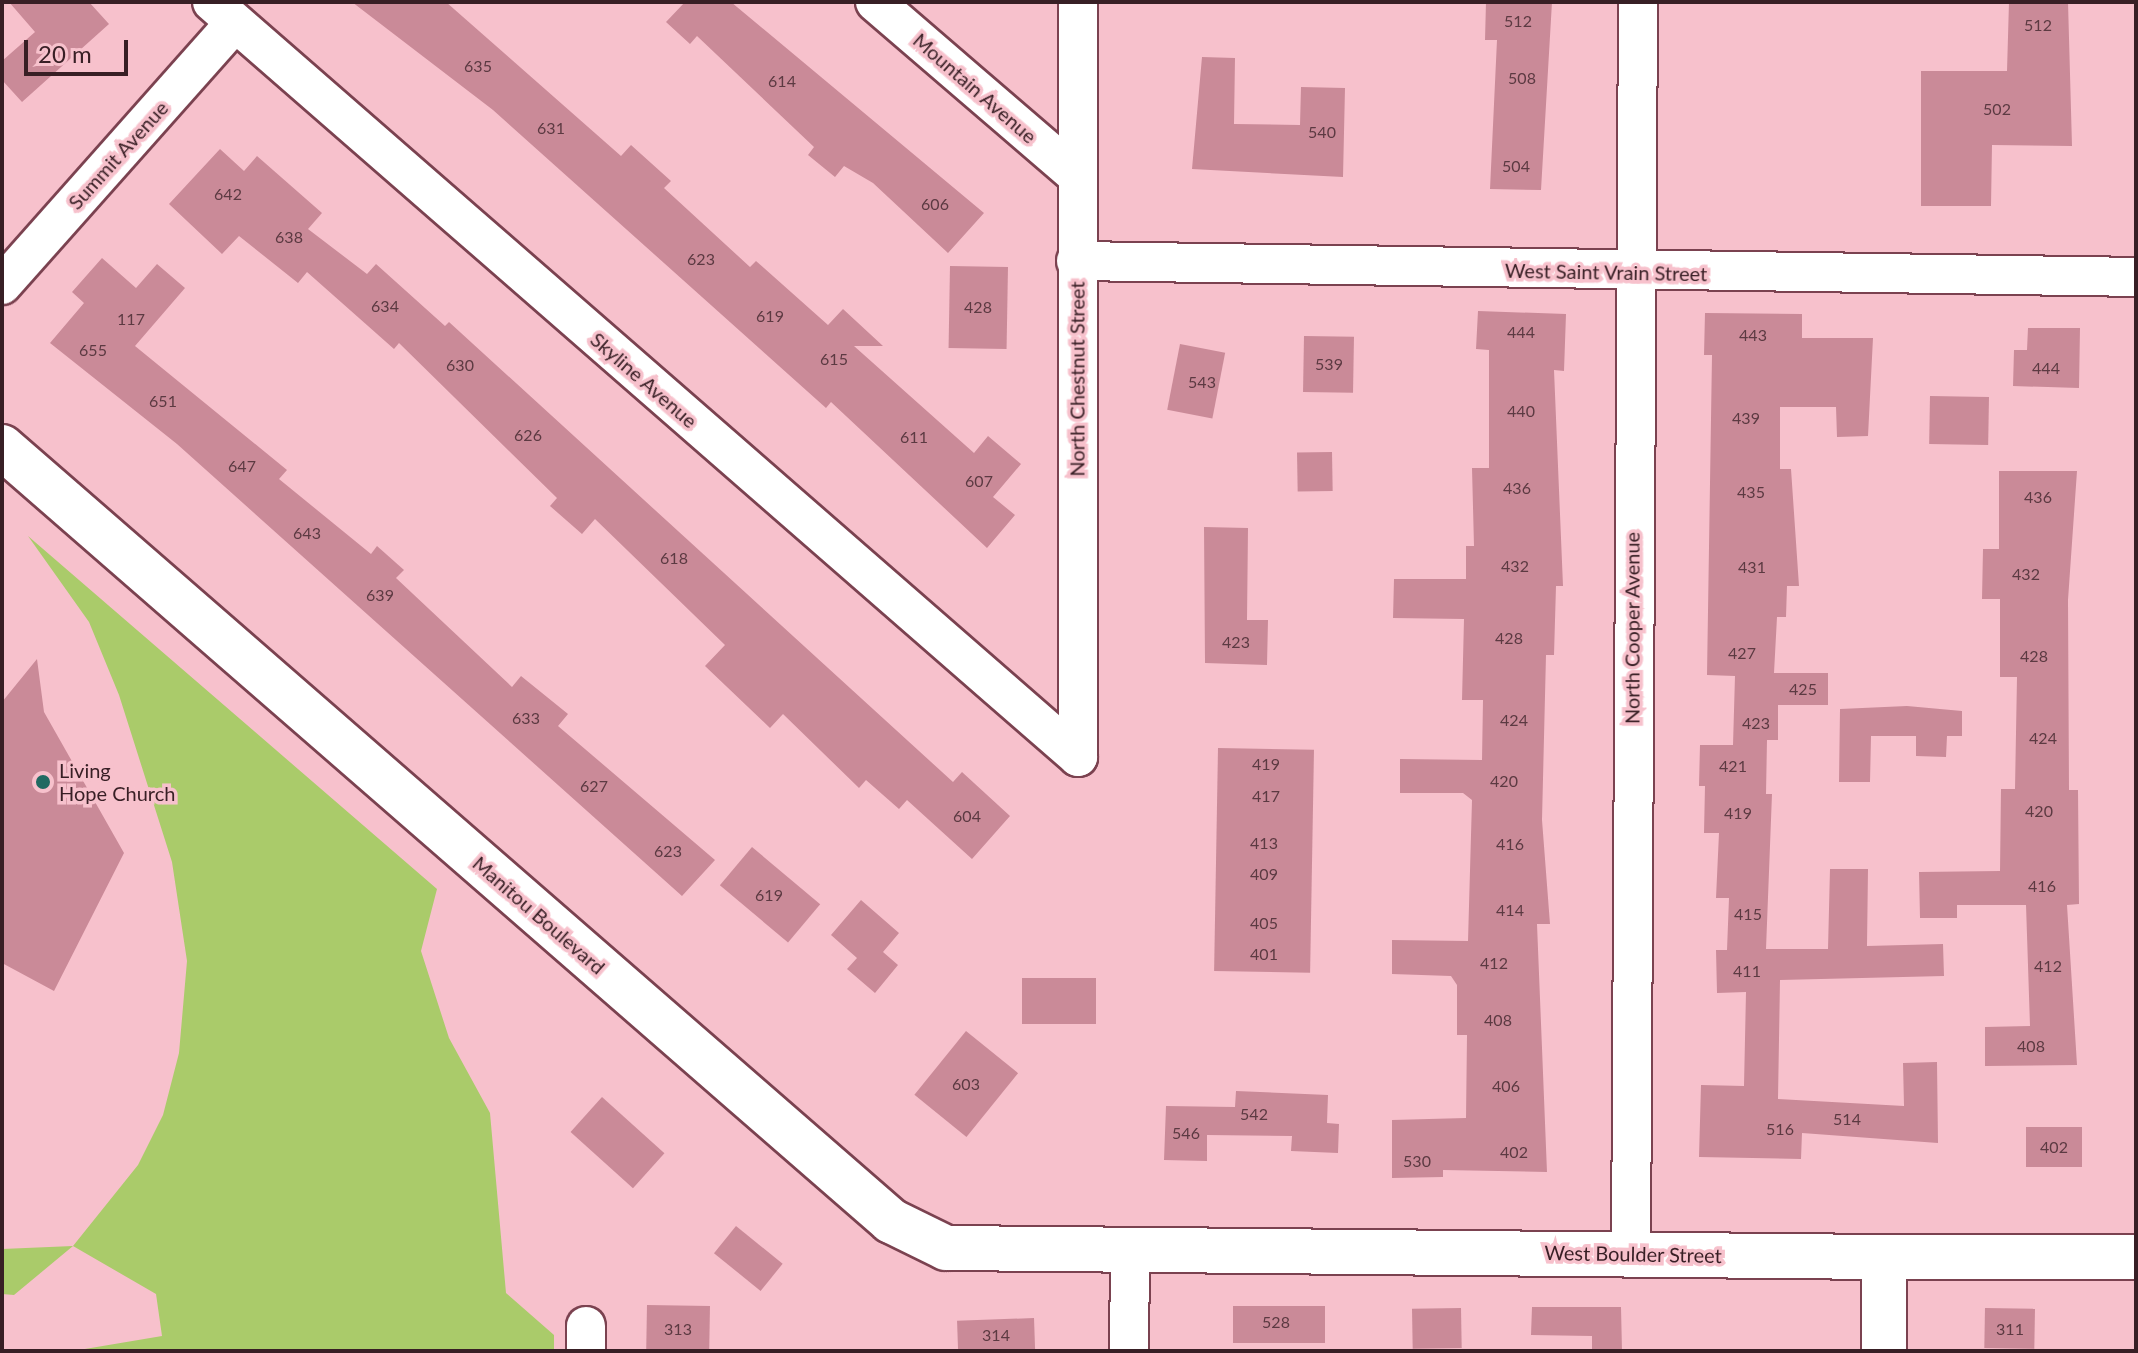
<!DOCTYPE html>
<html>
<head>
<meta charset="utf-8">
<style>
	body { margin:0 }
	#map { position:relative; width:2138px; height:1353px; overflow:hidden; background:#f7c1cc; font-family:Lato,sans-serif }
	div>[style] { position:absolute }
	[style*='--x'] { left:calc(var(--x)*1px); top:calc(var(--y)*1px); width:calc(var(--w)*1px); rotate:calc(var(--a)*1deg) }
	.green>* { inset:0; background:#aacb6a }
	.building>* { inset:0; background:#ca8a98; transform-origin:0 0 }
	.roads { filter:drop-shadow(2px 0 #7b4250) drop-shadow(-2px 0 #7b4250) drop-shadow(0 2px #7b4250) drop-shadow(0 -2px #7b4250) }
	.minor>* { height:38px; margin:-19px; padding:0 19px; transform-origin:19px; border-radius:19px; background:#fff }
	.tertiary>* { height:44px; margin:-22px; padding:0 22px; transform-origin:22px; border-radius:22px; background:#fff }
	.secondary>* { height:44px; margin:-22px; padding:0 22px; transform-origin:22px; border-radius:22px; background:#fff }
	.dots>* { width:22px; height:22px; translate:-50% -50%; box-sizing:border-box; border:4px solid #f7c1cc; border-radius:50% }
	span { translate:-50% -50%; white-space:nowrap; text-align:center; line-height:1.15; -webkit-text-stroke:7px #f7c1cc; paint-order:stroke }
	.number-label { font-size:16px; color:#5c3a42 }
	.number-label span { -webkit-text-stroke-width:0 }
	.street-label { font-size:20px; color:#381f25 }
	.poi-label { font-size:20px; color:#381f25 }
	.left { translate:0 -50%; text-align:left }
	.frame { position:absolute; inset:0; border:4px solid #381f25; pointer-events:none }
	.scale { position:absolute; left:24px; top:40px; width:104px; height:36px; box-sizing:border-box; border:4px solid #381f25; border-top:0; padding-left:10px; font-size:24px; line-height:28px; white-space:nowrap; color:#381f25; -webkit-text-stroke:6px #f7c1cc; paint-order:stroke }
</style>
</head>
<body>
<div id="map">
	<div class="green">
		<i style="clip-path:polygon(28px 536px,437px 889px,421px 951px,449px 1038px,490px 1113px,506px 1293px,554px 1335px,554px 1351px,73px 1351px,162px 1336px,156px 1294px,73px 1246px,14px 1295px,2px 1294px,2px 1249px,73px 1246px,138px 1165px,163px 1115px,179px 1053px,187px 961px,172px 862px,119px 695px,89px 622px)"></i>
	</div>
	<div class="building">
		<i style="clip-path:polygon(9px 2px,89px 2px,109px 24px,22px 102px,2px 80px,2px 61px,35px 32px)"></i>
		<i style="clip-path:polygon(352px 2px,446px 2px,621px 156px,631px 145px,671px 181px,664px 188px,750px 267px,756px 261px,828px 325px,843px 309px,883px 346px,854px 346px,974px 453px,988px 436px,1021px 464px,993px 497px,1015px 515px,987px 548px,831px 402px,826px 408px,493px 110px)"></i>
		<i style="clip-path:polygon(685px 2px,731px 2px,984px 213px,948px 253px,873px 183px,844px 166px,835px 177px,808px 155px,814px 147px,697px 36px,690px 44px,666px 22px)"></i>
		<i style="clip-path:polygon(1486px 2px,1552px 2px,1541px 190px,1490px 189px,1497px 40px,1485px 40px)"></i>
		<i style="clip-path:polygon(2009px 2px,2068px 2px,2072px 146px,1992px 145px,1991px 206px,1921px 206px,1921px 71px,2007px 71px)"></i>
		<i style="clip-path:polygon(1202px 57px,1235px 58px,1234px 124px,1300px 125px,1301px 87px,1345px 88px,1343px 177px,1192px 169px)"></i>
		<i style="clip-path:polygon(220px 149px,244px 171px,257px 156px,322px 213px,308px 229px,367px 274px,376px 264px,445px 326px,449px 322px,953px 782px,962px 772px,1010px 816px,972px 859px,907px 800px,899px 809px,866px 780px,859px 788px,783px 714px,770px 728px,705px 666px,725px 645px,595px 519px,582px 534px,550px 506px,557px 498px,399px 343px,394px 349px,307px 272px,298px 283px,239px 236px,222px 254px,169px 204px)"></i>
		<i style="clip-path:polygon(102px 258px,136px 288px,157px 264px,185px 288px,135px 346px,287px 470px,279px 479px,371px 554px,377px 546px,404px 570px,396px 578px,512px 687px,521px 676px,568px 714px,558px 726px,715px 860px,682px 896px,177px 444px,50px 343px,84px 303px,72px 292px)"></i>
		<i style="left:950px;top:266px;width:58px;height:82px;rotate:1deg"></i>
		<i style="clip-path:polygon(1478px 311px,1566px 314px,1564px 371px,1554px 370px,1563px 586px,1556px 586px,1554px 655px,1546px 655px,1542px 820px,1550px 924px,1537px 924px,1547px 1172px,1443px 1170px,1443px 1177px,1392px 1178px,1392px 1120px,1466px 1118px,1467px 1035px,1457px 1035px,1457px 985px,1451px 976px,1392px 974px,1392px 940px,1468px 941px,1472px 800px,1463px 793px,1400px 793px,1400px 759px,1482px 760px,1483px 700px,1462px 700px,1464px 619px,1393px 618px,1394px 579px,1466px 579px,1466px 546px,1474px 546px,1472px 468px,1489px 468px,1489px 350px,1476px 349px)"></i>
		<i style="clip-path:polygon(1705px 313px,1802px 314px,1802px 338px,1873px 338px,1868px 436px,1837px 437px,1836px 407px,1780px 407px,1780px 469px,1791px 469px,1799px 586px,1787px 586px,1786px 617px,1777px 617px,1774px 673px,1828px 673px,1828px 705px,1778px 705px,1778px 740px,1767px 740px,1766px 794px,1772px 794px,1766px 949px,1828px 949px,1830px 869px,1868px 869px,1867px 946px,1943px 944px,1944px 976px,1780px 980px,1778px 1099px,1904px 1106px,1903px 1063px,1937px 1062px,1938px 1143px,1802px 1133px,1801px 1159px,1699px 1157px,1701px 1085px,1744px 1086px,1746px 992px,1717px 993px,1716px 950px,1727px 950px,1729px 898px,1716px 898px,1719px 833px,1704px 833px,1705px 786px,1699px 786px,1700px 745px,1733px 745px,1735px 676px,1707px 675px,1712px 355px,1704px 355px)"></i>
		<i style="clip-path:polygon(2028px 328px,2080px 328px,2079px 388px,2013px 386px,2014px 350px,2027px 350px)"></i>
		<i style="left:1304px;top:336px;width:50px;height:56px;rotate:1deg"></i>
		<i style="left:1180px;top:344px;width:46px;height:67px;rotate:11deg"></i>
		<i style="left:1930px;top:396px;width:59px;height:48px;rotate:1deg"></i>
		<i style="left:1332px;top:452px;width:39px;height:35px;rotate:89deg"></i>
		<i style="clip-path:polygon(1999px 471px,2077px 471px,2068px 600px,2069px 790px,2078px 790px,2079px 904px,2067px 905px,2077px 1065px,1985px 1066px,1985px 1027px,2030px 1026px,2026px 905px,1957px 905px,1957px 918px,1920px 918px,1919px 872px,2000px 871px,2001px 789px,2015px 789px,2017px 677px,2000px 677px,2000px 599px,1982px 599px,1983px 549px,1999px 549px)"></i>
		<i style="clip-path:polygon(1204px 527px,1248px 528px,1247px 620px,1268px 620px,1267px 665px,1205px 663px)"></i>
		<i style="clip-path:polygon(37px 659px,44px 712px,124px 853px,54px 991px,2px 963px,2px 702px)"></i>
		<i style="clip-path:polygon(1907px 706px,1962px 711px,1962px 736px,1947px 736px,1946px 757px,1916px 756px,1916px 736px,1871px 736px,1870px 782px,1839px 782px,1840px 709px)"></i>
		<i style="left:1218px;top:748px;width:96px;height:223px;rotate:1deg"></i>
		<i style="left:752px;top:847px;width:89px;height:50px;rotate:40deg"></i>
		<i style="clip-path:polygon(861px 900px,899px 933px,883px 952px,898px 965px,875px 993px,847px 969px,857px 958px,831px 935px)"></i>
		<i style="left:1022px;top:978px;width:74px;height:46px"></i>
		<i style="left:966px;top:1031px;width:67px;height:82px;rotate:39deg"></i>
		<i style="clip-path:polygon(1236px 1091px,1328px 1095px,1327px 1123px,1339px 1124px,1338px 1153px,1291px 1151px,1292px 1136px,1207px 1135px,1207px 1161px,1164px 1160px,1166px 1106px,1235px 1107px)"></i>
		<i style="left:602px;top:1097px;width:84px;height:47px;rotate:42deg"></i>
		<i style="left:2082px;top:1127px;width:40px;height:56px;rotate:90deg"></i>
		<i style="left:736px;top:1226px;width:60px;height:35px;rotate:39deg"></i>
		<i style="left:647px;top:1305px;width:63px;height:46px;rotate:1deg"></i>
		<i style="left:1325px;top:1306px;width:37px;height:92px;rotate:90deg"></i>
		<i style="clip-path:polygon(1532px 1307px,1621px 1307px,1622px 1351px,1592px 1351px,1592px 1336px,1531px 1335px)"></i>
		<i style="left:1461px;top:1308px;width:40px;height:49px;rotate:89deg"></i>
		<i style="left:1985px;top:1308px;width:50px;height:40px;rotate:1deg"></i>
		<i style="left:1034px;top:1318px;width:33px;height:77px;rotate:88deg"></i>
	</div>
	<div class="roads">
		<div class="minor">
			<i style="--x:212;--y:2;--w:1149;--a:41.08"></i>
			<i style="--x:875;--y:2;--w:262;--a:40.7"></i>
			<i style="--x:1078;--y:2;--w:755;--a:90"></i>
			<i style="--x:1076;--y:261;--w:1060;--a:0.86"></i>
			<i style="--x:2;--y:285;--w:349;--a:-48.4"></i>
			<i style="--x:1631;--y:1254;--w:1252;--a:-89.68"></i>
			<i style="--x:586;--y:1351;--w:25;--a:-90"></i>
			<i style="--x:1129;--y:1351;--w:101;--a:-89.4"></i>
		</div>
		<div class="tertiary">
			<i style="--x:2;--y:447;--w:1179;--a:41.04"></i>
			<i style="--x:891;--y:1221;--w:61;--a:26.1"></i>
			<i style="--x:946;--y:1248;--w:938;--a:0.55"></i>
		</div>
		<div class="secondary">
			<i style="--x:1884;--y:1351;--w:94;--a:-90"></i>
			<i style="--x:1884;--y:1257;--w:252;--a:0"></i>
		</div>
	</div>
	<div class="dots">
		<i style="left:43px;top:782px;background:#216a62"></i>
	</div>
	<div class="number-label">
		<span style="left:1518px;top:21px">512</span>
		<span style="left:2038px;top:25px">512</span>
		<span style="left:478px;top:66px">635</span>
		<span style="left:1522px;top:78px">508</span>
		<span style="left:782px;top:81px">614</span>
		<span style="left:1997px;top:109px">502</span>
		<span style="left:551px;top:128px">631</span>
		<span style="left:1322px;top:132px">540</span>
		<span style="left:1516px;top:166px">504</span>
		<span style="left:228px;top:194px">642</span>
		<span style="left:935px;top:204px">606</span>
		<span style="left:289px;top:237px">638</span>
		<span style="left:701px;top:259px">623</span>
		<span style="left:385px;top:306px">634</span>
		<span style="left:978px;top:307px">428</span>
		<span style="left:770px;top:316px">619</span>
		<span style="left:131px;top:319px">117</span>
		<span style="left:1521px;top:332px">444</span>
		<span style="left:1753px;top:335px">443</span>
		<span style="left:93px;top:350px">655</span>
		<span style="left:834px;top:359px">615</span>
		<span style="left:1329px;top:364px">539</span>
		<span style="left:460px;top:365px">630</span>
		<span style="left:2046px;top:368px">444</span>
		<span style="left:1202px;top:382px">543</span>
		<span style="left:163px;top:401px">651</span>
		<span style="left:1521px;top:411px">440</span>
		<span style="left:1746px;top:418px">439</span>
		<span style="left:528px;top:435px">626</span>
		<span style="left:914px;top:437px">611</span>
		<span style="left:242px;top:466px">647</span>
		<span style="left:979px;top:481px">607</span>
		<span style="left:1517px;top:488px">436</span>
		<span style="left:1751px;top:492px">435</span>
		<span style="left:2038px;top:497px">436</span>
		<span style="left:307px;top:533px">643</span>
		<span style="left:674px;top:558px">618</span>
		<span style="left:1515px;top:566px">432</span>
		<span style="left:1752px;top:567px">431</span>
		<span style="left:2026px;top:574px">432</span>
		<span style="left:380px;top:595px">639</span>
		<span style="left:1509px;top:638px">428</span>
		<span style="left:1236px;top:642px">423</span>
		<span style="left:1742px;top:653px">427</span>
		<span style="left:2034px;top:656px">428</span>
		<span style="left:1803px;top:689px">425</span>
		<span style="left:526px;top:718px">633</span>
		<span style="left:1514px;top:720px">424</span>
		<span style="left:1756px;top:723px">423</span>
		<span style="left:2043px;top:738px">424</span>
		<span style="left:1266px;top:764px">419</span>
		<span style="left:1733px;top:766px">421</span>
		<span style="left:1504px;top:781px">420</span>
		<span style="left:594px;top:786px">627</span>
		<span style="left:1266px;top:796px">417</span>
		<span style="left:2039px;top:811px">420</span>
		<span style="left:1738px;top:813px">419</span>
		<span style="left:967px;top:816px">604</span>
		<span style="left:1264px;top:843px">413</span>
		<span style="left:1510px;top:844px">416</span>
		<span style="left:668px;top:851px">623</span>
		<span style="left:1264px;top:874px">409</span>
		<span style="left:2042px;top:886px">416</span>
		<span style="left:769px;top:895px">619</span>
		<span style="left:1510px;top:910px">414</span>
		<span style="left:1748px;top:914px">415</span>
		<span style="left:1264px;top:923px">405</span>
		<span style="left:1264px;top:954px">401</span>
		<span style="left:1494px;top:963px">412</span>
		<span style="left:2048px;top:966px">412</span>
		<span style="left:1747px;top:971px">411</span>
		<span style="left:1498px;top:1020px">408</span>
		<span style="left:2031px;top:1046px">408</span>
		<span style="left:966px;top:1084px">603</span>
		<span style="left:1506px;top:1086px">406</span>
		<span style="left:1254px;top:1114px">542</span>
		<span style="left:1847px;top:1119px">514</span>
		<span style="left:1780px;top:1129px">516</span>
		<span style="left:1186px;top:1133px">546</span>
		<span style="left:2054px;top:1147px">402</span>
		<span style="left:1514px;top:1152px">402</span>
		<span style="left:1417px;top:1161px">530</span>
		<span style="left:1276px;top:1322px">528</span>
		<span style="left:678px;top:1329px">313</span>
		<span style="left:2010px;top:1329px">311</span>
		<span style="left:996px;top:1335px">314</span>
	</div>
	<div class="street-label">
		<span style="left:975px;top:88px;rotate:41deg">Mountain Avenue</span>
		<span style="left:118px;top:155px;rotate:-48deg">Summit Avenue</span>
		<span style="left:1606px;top:272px;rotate:1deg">West Saint Vrain Street</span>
		<span style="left:1077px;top:379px;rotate:-90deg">North Chestnut Street</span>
		<span style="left:644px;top:380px;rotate:41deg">Skyline Avenue</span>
		<span style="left:1632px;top:628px;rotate:-90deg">North Cooper Avenue</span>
		<span style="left:539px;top:915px;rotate:41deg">Manitou Boulevard</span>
		<span style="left:1633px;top:1254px;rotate:1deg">West Boulder Street</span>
	</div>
	<div class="poi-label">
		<span class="left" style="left:59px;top:782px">Living<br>Hope Church</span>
	</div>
	<div class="frame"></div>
	<div class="scale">20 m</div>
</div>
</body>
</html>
